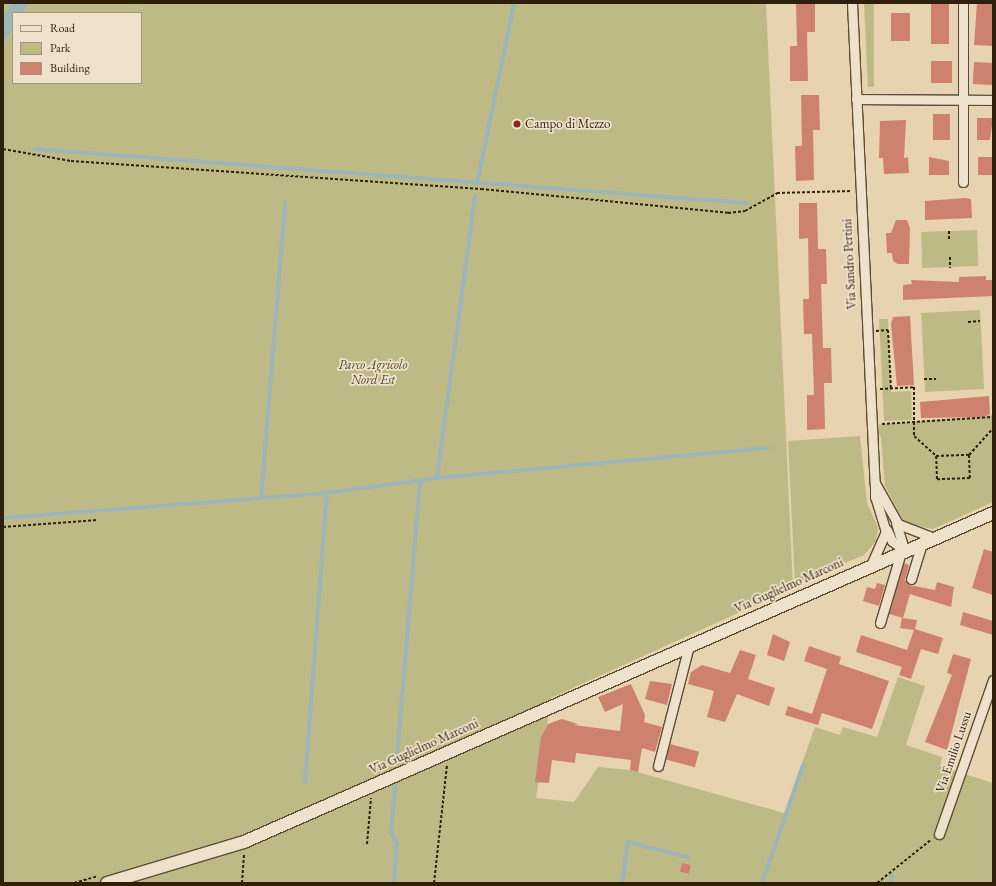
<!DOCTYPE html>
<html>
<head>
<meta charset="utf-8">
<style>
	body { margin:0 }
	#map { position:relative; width:996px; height:886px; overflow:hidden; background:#e7d3b0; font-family:"EB Garamond",serif }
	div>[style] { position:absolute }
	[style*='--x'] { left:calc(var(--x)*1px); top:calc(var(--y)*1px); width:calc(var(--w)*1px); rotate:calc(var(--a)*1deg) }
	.green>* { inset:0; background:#bdba86; transform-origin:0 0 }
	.water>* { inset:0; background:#9cb5b7 }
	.stream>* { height:3.5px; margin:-1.75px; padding:0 1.75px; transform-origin:1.75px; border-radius:1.75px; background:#9cb5b7 }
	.building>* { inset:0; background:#ce816f; transform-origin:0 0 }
	.path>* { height:2px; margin-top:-1px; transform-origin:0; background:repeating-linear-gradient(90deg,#2e1f0b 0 3px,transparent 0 5px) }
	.roads { filter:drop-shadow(1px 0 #5c4c34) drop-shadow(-1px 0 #5c4c34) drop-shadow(0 1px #5c4c34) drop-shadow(0 -1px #5c4c34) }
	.minor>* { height:9px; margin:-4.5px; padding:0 4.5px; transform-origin:4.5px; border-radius:4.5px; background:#efe2cc }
	.tertiary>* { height:12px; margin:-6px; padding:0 6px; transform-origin:6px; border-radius:6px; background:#efe2cc }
	.dots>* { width:11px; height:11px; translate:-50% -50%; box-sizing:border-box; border:2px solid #efe2cc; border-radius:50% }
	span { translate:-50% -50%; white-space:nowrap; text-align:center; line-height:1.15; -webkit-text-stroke:3.5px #efe2cc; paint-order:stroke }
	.poi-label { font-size:13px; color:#2e1f0b }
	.left { translate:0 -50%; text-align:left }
	.street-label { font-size:13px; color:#2e1f0b }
	.park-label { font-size:13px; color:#52462a; font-style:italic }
	.frame { position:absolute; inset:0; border:4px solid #2e1f0b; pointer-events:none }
	.legend { position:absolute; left:12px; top:12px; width:130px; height:72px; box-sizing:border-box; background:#efe2cc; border:1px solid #a2947f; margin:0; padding:5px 7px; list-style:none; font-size:12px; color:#2e1f0b }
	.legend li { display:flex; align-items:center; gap:8px; height:20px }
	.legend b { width:20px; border:1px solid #a2947f }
</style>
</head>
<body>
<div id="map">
	<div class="green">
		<i style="clip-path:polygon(evenodd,3px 3px,766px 3px,793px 588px,551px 698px,536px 798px,574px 802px,598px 767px,630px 770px,784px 813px,815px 727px,840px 735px,843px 727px,877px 737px,898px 677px,925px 686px,906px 745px,942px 757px,940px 766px,993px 783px,993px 883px,3px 883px,3px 3px,13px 13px,141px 13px,141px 83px,13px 83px,13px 13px)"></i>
		<i style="clip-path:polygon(864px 3px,874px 3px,874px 87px,868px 87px)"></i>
		<i style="left:977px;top:230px;width:36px;height:56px;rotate:88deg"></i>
		<i style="left:980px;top:310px;width:79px;height:59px;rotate:87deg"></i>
		<i style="clip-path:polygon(879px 319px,888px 319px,891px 392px,911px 391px,912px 420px,884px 421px)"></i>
		<i style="clip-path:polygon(993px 415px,993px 502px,933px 529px,905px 524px,885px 486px,881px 437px,874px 425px)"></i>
		<i style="clip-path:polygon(860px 436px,867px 503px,878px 527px,876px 541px,864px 555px,795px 584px,788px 441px)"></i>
	</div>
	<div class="water">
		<i style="clip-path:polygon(12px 3px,29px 3px,22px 13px,13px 13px,13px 27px,3px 44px,3px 17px)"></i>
	</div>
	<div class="stream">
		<i style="--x:35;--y:149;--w:714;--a:4.34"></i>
		<i style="--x:477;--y:184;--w:185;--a:-78.4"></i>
		<i style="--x:437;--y:478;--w:284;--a:-82.3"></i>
		<i style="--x:261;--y:498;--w:296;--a:-85.3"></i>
		<i style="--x:3;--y:518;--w:325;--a:-4.4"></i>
		<i style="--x:327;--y:493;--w:111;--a:-7.8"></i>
		<i style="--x:437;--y:478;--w:332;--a:-5.2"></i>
		<i style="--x:397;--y:757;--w:276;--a:-85.2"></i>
		<i style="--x:305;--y:783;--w:291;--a:-85.7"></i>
		<i style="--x:394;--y:883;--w:39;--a:-86"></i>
		<i style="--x:397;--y:844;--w:13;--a:-119"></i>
		<i style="--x:391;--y:833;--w:48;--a:-85.2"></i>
		<i style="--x:622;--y:883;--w:41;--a:-81.7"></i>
		<i style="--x:628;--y:842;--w:62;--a:14"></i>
		<i style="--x:762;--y:883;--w:124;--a:-70.7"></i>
		<i style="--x:891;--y:883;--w:7;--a:-82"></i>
	</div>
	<div class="building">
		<i style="clip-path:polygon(796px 3px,815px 3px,815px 32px,807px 32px,808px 81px,790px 81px,790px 46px,797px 46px)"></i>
		<i style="left:931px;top:3px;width:18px;height:41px"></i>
		<i style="clip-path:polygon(977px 3px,993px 3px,993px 46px,974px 45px)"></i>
		<i style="left:891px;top:13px;width:19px;height:28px"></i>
		<i style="left:931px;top:61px;width:21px;height:22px"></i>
		<i style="left:974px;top:62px;width:19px;height:22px;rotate:3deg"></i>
		<i style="clip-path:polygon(801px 95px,819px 95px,820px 130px,813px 130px,814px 180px,796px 181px,795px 146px,802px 146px)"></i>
		<i style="left:933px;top:114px;width:17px;height:26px"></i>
		<i style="clip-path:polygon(977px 118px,993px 118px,990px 140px,977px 140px)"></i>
		<i style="clip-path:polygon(906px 120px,904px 158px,908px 157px,909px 173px,884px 174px,883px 158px,879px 158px,880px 121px)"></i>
		<i style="clip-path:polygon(929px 157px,949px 161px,949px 175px,929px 175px)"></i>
		<i style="left:978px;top:157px;width:15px;height:18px"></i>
		<i style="clip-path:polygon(965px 198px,971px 199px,972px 218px,925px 220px,925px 201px)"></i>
		<i style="clip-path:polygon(799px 203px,817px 203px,818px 249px,826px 249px,827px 284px,821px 284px,823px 348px,831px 348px,832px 383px,824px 383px,825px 429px,807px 430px,807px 395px,814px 395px,812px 334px,804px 334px,803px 299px,809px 299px,808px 238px,799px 239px)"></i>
		<i style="clip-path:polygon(896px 220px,907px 220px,910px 228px,909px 264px,898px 264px,893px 261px,892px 253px,887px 253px,886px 233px,891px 233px)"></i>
		<i style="clip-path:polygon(986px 276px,986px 280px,993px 280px,993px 296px,903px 300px,903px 285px,912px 284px,911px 280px,959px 282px,959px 277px)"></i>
		<i style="clip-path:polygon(910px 316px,914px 385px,897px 386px,891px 324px,893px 317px)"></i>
		<i style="clip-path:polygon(989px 396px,990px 414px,984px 417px,921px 418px,920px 402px)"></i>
		<i style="clip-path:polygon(984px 549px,993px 552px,993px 595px,972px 588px)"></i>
		<i style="clip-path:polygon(904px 563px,909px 565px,905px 580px,909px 585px,935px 590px,937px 582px,954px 587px,951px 607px,910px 594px,903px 618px,889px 614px)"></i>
		<i style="clip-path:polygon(877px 583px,885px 585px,879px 606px,863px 601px,867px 587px,875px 589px)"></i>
		<i style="clip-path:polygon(963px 612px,993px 621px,993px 635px,960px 625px)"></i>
		<i style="clip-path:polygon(902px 618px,917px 620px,915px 629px,943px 638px,938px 654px,921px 649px,911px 679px,899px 675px,902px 667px,856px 652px,861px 635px,907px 650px,914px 630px,900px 628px)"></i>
		<i style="clip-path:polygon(773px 634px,790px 642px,784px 661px,767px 655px)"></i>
		<i style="clip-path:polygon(809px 646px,841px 657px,839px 664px,889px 681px,872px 729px,822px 713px,818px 725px,785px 715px,788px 706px,812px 714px,827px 669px,804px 661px)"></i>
		<i style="clip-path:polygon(740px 650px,756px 655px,748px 679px,775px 688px,769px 706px,737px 694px,725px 722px,707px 717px,714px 691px,688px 684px,691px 672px,702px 665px,730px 673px)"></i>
		<i style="clip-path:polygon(953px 654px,971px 659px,947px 750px,925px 742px,952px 675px,947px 673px)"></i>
		<i style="clip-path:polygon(650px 681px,672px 684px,667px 705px,645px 699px)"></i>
		<i style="clip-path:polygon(631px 684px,645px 715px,644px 722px,662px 727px,655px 752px,642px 748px,638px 772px,630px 770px,631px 760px,576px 753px,575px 763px,552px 760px,549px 783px,535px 782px,541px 737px,548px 724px,562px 719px,578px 724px,574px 725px,620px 731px,623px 704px,605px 712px,598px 697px)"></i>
		<i style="left:670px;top:744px;width:30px;height:16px;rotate:15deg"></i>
		<i style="left:682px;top:863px;width:9px;height:9px;rotate:13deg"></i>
	</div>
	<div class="path">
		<i style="--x:3;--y:149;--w:69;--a:10"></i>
		<i style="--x:71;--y:161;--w:411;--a:3.9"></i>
		<i style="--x:481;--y:189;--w:248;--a:5.5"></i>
		<i style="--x:728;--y:213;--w:17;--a:-7"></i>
		<i style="--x:745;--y:211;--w:37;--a:-29"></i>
		<i style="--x:777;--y:193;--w:75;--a:-1.5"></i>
		<i style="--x:949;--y:231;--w:10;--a:90"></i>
		<i style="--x:950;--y:257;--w:11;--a:90"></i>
		<i style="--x:968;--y:322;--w:12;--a:-5"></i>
		<i style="--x:876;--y:331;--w:12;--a:-5"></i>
		<i style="--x:888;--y:330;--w:59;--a:87.1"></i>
		<i style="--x:924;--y:379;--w:12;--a:0"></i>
		<i style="--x:880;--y:389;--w:34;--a:-3"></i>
		<i style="--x:914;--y:387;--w:49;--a:90"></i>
		<i style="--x:914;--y:436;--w:30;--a:42"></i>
		<i style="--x:882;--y:424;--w:111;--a:-3.6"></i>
		<i style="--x:969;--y:455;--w:23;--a:88"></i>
		<i style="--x:970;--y:478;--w:33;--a:178"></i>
		<i style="--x:937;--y:479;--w:23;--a:-92"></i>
		<i style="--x:936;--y:456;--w:33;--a:-2"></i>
		<i style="--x:969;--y:455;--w:36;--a:-48"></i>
		<i style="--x:3;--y:527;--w:95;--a:-4.2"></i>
		<i style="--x:367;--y:844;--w:46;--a:-85"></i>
		<i style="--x:74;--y:883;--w:25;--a:-16"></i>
		<i style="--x:242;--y:883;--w:29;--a:-86"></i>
		<i style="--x:434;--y:883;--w:119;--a:-83.7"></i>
		<i style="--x:877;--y:883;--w:70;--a:-38.7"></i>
	</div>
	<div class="roads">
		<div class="minor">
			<i style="--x:852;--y:3;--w:481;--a:87.3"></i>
			<i style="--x:875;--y:483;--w:47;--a:60.7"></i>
			<i style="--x:898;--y:524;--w:40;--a:21"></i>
			<i style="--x:856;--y:99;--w:137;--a:0.4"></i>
			<i style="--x:963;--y:182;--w:179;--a:-90"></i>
			<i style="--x:896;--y:523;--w:28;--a:73"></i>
			<i style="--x:887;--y:530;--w:12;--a:66"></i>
			<i style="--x:892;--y:541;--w:15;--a:37"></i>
			<i style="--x:871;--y:565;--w:36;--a:-66"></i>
			<i style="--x:886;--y:532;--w:37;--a:-107"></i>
			<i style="--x:875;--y:497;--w:14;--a:-90"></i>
			<i style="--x:911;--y:579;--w:38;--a:-73"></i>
			<i style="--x:880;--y:623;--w:74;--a:-73.5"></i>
			<i style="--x:658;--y:766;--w:125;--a:-75.6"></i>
			<i style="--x:939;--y:834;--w:163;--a:-70.7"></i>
		</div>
		<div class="tertiary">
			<i style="--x:107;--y:883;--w:143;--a:-16.7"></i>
			<i style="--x:244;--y:842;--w:818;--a:-23.71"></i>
		</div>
	</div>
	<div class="dots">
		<i style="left:517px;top:124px;background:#8f2418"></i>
	</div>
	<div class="poi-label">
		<span class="left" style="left:525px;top:124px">Campo di Mezzo</span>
	</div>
	<div class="street-label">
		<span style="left:850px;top:264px;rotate:-93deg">Via Sandro Pertini</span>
		<span style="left:789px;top:586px;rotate:-24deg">Via Guglielmo Marconi</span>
		<span style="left:424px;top:747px;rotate:-24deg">Via Guglielmo Marconi</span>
		<span style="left:954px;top:752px;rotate:-71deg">Via Emilio Lussu</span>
	</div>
	<div class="park-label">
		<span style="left:373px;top:373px">Parco Agricolo<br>Nord Est</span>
	</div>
	<div class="frame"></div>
	<ul class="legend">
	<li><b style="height:5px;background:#efe2cc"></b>Road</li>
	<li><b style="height:11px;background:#bdba86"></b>Park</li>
	<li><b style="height:11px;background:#ce816f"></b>Building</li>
	</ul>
</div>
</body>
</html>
